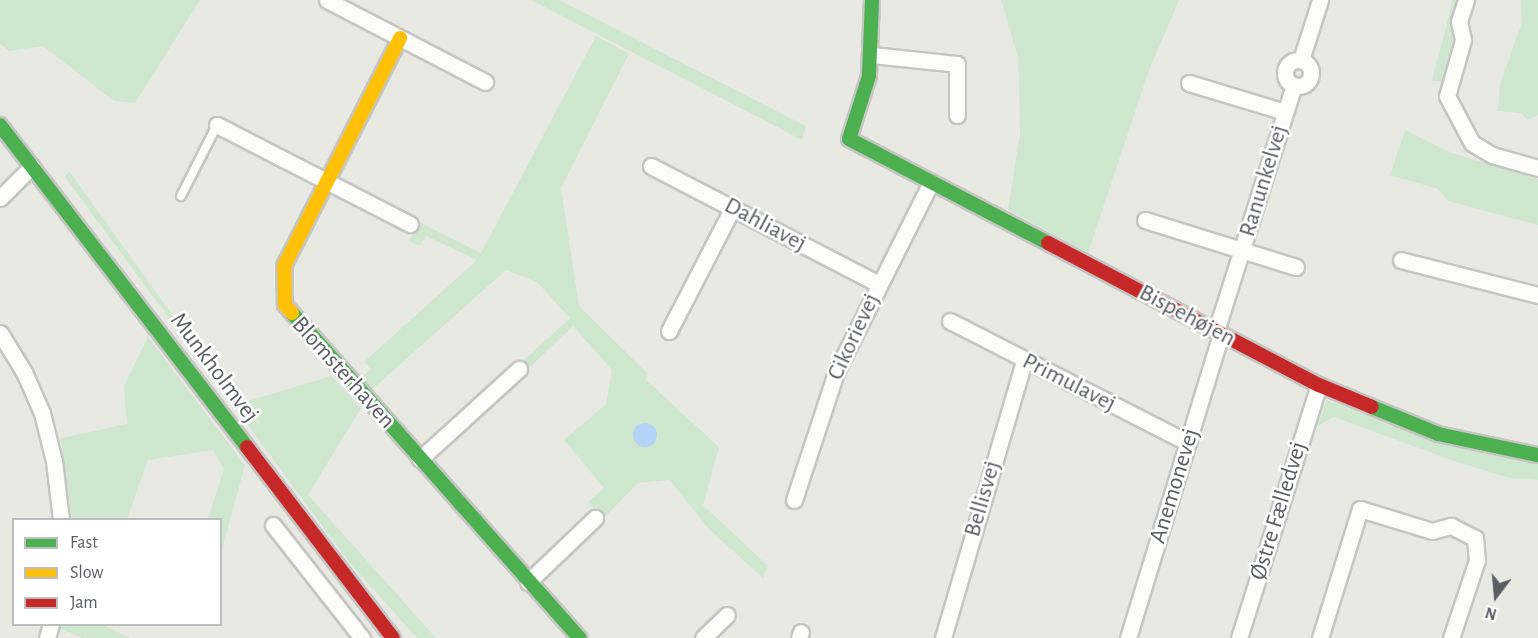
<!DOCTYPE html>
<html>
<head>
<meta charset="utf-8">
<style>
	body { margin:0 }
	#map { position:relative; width:1538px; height:638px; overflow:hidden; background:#e9e9e3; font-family:"Alegreya Sans",sans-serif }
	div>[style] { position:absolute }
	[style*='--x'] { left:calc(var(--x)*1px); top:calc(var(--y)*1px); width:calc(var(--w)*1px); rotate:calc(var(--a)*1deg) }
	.green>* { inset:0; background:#cfe7cf }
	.water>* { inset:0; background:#b4d4f7 }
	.round { border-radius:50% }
	.roads { filter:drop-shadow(2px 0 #c5c6c4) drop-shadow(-2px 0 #c5c6c4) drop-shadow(0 2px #c5c6c4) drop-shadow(0 -2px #c5c6c4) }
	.lane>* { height:8px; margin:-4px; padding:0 4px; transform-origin:4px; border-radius:4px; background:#fcfcfb }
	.street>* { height:15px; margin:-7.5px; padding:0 7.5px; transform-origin:7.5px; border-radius:7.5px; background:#fcfcfb }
	.street>.ring { margin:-7.5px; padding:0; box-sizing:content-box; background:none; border:15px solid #fcfcfb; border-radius:50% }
	.fast>* { height:14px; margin:-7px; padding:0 7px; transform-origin:7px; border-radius:7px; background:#4caf50 }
	.slow>* { height:14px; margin:-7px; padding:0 7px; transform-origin:7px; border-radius:7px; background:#ffc107 }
	.jam>* { height:14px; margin:-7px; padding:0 7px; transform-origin:7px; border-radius:7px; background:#c62828 }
	span { translate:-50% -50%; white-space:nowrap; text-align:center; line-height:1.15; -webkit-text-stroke:5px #fff; paint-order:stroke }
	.street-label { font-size:24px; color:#595c61 }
	.legend { position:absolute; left:12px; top:518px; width:210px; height:108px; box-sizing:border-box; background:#fff; border:2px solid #bdbec0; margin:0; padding:8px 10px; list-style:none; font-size:18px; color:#595c61 }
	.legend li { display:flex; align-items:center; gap:12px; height:30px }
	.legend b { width:30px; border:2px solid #bdbec0 }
	.north { position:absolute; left:1466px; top:566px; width:60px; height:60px; -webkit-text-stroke:4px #fff; paint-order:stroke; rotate:196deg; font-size:16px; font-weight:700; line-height:24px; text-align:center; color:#595c61 }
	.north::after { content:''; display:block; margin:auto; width:21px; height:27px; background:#595c61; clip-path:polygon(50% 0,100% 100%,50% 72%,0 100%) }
</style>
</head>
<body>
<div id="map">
	<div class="green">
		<i style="clip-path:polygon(0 0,200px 0,135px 103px,114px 101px,43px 46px,9px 51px,0 44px)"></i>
		<i style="clip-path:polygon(531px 0,559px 0,806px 126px,802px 140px)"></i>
		<i style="clip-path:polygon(1001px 0,1179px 0,1148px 73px,1088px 253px,1008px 210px,1020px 133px,1018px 57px)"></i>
		<i style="clip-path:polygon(1453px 0,1463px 0,1445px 81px,1432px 81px)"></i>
		<i style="clip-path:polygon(1521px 0,1538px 0,1538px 115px,1527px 120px,1521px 113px,1498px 111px,1500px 84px,1522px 22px)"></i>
		<i style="clip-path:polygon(596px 36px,629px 54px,561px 188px,579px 306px,648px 374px,646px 380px,719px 447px,703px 505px,768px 566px,763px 578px,708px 528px,670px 480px,638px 483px,603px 519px,588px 502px,604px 488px,564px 440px,606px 404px,612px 370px,573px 326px,527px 370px,521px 363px,570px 318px,537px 282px,506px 270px,368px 393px,358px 381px,371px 369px,364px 362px,477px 260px,426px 236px,420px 246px,409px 241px,419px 222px,481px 253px)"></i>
		<i style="clip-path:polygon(1405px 130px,1452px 153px,1538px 179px,1538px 225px,1448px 201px,1438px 189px,1390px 175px)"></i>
		<i style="clip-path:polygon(69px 171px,236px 404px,262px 426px,245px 402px,331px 376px,361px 408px,308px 495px,436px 638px,417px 638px,349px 562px,65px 177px)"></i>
		<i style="clip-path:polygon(148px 337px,245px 465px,221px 553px,220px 520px,208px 519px,224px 469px,213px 450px,148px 460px,127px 519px,72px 519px,61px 438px,127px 424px,124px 386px)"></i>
		<i style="clip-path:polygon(1327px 400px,1432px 441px,1538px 464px,1538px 480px,1509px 478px,1454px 461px,1334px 417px,1317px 426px)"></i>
		<i style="clip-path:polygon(62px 625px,103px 625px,130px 638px,82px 638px,61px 629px)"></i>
	</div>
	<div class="water">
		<i class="round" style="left:633px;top:423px;width:24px;height:24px"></i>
	</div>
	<div class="roads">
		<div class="lane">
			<i style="--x:181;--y:196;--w:80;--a:-63.1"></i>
		</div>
		<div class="street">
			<i style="--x:327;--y:0;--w:178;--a:27.4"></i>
			<i style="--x:1466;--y:0;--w:22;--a:108"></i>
			<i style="--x:1459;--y:21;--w:19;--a:78"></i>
			<i style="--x:1463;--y:40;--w:58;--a:105.9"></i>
			<i style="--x:1447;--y:96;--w:53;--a:62"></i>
			<i style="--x:1472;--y:143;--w:23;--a:31"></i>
			<i style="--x:1492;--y:155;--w:48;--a:15.8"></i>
			<i style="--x:872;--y:55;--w:85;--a:6"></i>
			<i style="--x:957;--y:64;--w:51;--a:90"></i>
			<i class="ring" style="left:1285px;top:60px;width:11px;height:11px"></i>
			<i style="--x:1301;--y:60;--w:63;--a:-72.4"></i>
			<i style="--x:1189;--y:83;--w:100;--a:16.8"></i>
			<i style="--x:217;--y:125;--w:217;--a:27.2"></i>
			<i style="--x:651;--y:166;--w:257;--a:27.4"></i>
			<i style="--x:0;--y:198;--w:45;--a:-45"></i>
			<i style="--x:1145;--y:220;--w:158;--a:17.3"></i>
			<i style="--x:1401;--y:260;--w:141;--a:14.3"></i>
			<i style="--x:950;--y:321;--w:267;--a:27.1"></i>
			<i style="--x:669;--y:331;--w:137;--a:-62.7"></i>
			<i style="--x:1216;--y:331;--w:258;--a:-72.4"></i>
			<i style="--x:0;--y:333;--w:46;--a:58.4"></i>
			<i style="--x:24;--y:372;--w:45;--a:66.3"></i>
			<i style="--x:42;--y:413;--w:49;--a:76"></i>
			<i style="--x:54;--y:461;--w:59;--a:83.2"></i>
			<i style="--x:420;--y:459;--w:134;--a:-42.3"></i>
			<i style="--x:794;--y:500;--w:135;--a:-71.8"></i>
			<i style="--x:836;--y:372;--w:212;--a:-63.4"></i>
			<i style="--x:273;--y:525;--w:144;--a:51.8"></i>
			<i style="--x:528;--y:582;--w:93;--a:-43.7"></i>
			<i style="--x:47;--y:638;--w:15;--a:-74"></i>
			<i style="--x:703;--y:638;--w:33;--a:-44"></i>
			<i style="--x:799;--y:638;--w:6;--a:-72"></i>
			<i style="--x:943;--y:638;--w:289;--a:-73.7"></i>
			<i style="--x:1128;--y:638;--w:318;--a:-73"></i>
			<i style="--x:1239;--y:638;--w:265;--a:-72.5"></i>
			<i style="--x:1320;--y:638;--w:135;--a:-72.8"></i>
			<i style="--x:1360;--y:509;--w:75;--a:17"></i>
			<i style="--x:1432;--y:531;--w:20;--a:-15"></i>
			<i style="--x:1451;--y:526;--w:27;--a:27"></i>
			<i style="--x:1475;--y:538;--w:22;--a:85"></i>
			<i style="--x:1477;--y:560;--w:82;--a:108.4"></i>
		</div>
		<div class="fast">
			<i style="--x:872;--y:0;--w:76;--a:92.3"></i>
			<i style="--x:869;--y:76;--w:66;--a:107.6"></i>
			<i style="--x:849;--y:139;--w:225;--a:27.6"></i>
			<i style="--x:0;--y:125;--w:406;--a:52.5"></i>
			<i style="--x:292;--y:313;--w:434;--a:48.5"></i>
			<i style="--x:1372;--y:407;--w:71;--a:22.2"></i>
			<i style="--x:1438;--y:434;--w:102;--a:11.9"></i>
		</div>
		<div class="slow">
			<i style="--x:292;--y:313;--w:11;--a:-131"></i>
			<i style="--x:285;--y:305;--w:39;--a:-91"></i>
			<i style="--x:284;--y:266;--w:256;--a:-63"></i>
		</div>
		<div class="jam">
			<i style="--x:1048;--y:243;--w:306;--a:27.7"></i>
			<i style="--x:1319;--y:385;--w:57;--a:22.5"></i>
			<i style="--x:247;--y:447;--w:240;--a:52.6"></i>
		</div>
	</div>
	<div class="street-label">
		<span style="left:1264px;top:181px;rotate:-73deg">Ranunkelvej</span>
		<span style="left:765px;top:225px;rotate:28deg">Dahliavej</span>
		<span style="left:1187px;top:316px;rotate:28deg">Bispehøjen</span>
		<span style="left:854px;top:337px;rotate:-65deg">Cikorievej</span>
		<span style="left:214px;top:368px;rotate:53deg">Munkholmvej</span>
		<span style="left:343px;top:373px;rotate:48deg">Blomsterhaven</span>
		<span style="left:1069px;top:383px;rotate:27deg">Primulavej</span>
		<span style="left:1175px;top:486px;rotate:-73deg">Anemonevej</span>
		<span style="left:983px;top:499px;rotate:-74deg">Bellisvej</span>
		<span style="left:1279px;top:511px;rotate:-73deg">Østre Fælledvej</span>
	</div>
	<ul class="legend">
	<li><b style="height:8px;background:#4caf50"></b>Fast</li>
	<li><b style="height:8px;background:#ffc107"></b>Slow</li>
	<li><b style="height:8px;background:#c62828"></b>Jam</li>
	</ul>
	<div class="north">N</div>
</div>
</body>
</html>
